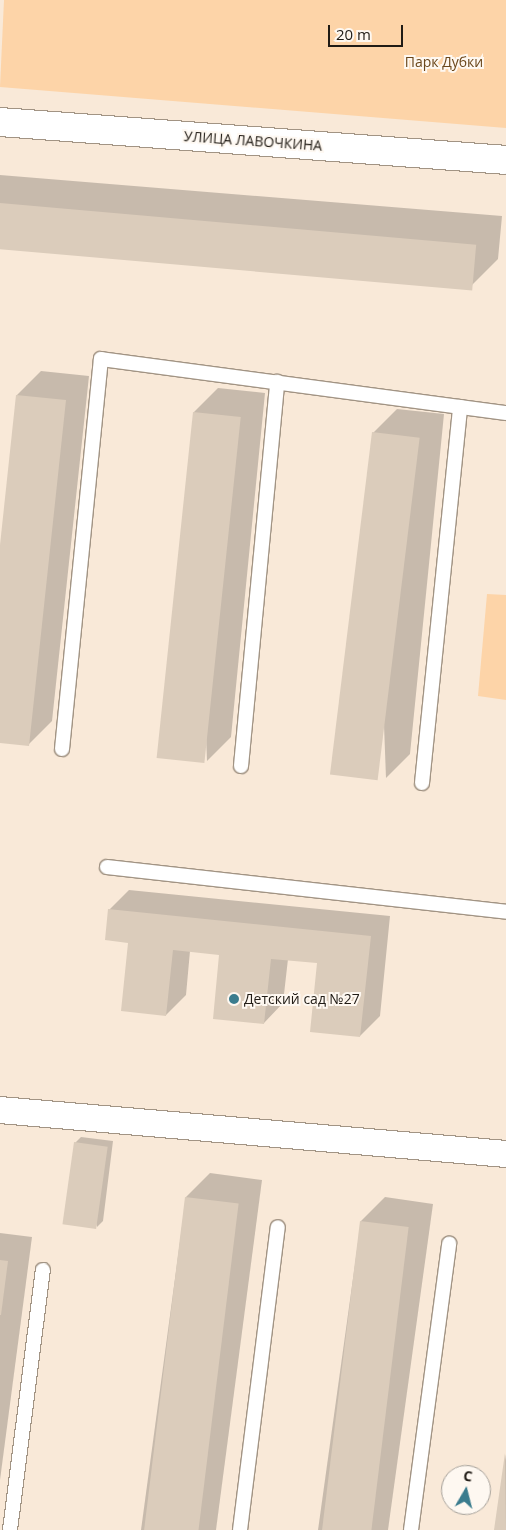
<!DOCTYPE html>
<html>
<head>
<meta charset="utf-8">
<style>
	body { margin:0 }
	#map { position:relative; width:506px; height:1530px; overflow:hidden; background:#f9e9d8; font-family:"Open Sans",sans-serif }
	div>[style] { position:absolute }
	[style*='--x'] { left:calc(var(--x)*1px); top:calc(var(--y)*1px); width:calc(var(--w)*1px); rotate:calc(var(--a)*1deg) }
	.green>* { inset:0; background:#fdd4a8 }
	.shadow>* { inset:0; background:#0003 }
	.building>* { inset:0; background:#dbccbb; transform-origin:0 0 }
	.roads { filter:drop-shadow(1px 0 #a29484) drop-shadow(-1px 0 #a29484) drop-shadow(0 1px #a29484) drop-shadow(0 -1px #a29484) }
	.lane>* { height:14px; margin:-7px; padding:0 7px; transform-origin:7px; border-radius:7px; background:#fff }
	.street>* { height:26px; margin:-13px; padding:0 13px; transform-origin:13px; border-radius:13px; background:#fff }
	.secondary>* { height:28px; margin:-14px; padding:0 14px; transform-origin:14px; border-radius:14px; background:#fff }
	.dots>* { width:14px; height:14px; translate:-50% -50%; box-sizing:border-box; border:2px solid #fef8f1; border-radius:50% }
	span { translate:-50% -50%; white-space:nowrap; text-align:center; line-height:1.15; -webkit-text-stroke:4px #fef8f1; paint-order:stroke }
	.park-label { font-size:14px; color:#6b471b }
	.street-label { font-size:14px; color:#201b15 }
	.poi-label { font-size:14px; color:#201b15 }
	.left { translate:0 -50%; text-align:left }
	.north { position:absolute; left:441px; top:1465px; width:50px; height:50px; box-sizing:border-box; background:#fef8f1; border:1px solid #a5a099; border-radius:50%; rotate:8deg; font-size:14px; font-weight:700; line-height:20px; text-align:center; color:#201b15 }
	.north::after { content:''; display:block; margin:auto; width:18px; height:22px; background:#3a7c8e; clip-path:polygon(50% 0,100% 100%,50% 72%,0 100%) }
	.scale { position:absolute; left:328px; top:25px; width:75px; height:22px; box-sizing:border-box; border:2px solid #201b15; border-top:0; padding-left:6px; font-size:15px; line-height:18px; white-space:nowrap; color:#201b15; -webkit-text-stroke:4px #fef8f1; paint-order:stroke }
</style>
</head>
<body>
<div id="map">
	<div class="green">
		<i style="clip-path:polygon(4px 0,506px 0,506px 128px,0 87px)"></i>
		<i style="clip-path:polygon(487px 594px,506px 595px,506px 700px,478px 696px)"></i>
	</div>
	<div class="shadow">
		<i style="clip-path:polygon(0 175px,502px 216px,498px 259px,472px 285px,0 247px)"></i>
		<i style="clip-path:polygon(41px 371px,89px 376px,52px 721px,28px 745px,0 742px,0 556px,17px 395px)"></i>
		<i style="clip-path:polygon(218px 388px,265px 393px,231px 737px,207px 761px,194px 412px)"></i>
		<i style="clip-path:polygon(397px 409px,444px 414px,410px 754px,386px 778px,373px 433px)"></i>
		<i style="clip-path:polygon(129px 890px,390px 916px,380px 1016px,360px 1036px,318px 962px,288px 959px,283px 1003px,264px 1023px,221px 954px,190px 951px,186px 995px,166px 1015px,129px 942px,109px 910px)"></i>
		<i style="clip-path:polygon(81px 1137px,113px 1141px,103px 1221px,97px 1227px,75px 1143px)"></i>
		<i style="clip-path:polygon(210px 1173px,262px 1180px,216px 1530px,141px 1530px,186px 1197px)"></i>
		<i style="clip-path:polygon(385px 1197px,433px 1204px,388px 1530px,318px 1530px,361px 1221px)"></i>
		<i style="clip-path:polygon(0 1233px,32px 1237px,0 1480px)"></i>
		<i style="clip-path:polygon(506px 1454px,506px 1530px,495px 1530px)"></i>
	</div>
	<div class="building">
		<i style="left:0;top:203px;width:478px;height:46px;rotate:5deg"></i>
		<i style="clip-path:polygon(16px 395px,66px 400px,29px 746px,0 743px,0 545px)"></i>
		<i style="left:193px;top:412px;width:48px;height:348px;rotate:6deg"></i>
		<i style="left:372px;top:432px;width:48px;height:345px;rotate:7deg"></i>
		<i style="clip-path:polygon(108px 909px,371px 936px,360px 1037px,310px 1032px,317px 963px,271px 959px,264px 1024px,213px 1019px,219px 955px,173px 950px,166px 1016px,121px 1011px,128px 943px,105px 940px)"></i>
		<i style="left:74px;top:1142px;width:34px;height:83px;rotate:8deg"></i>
		<i style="left:185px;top:1197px;width:54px;height:336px;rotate:7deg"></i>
		<i style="left:360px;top:1221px;width:49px;height:312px;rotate:7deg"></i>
		<i style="clip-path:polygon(0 1260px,8px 1261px,1px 1315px,0 1315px)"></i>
		<i style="clip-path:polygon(505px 1453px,506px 1530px,494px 1530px)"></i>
	</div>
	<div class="roads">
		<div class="lane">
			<i style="--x:62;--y:749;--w:392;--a:-84.3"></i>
			<i style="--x:101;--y:359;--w:409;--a:7.6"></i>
			<i style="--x:241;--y:766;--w:386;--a:-84.6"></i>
			<i style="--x:422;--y:783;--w:378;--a:-84.2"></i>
			<i style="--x:107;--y:867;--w:402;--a:6.4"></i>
			<i style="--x:10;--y:1530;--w:262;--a:-82.8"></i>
			<i style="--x:240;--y:1530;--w:305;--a:-82.9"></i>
			<i style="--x:411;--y:1530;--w:289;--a:-82.4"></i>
		</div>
		<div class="street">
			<i style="--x:0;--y:1110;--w:508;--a:4.97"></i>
		</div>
		<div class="secondary">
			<i style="--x:0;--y:122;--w:507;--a:4.29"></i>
		</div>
	</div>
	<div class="dots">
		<i style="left:234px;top:999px;background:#3a7c8e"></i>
	</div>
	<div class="park-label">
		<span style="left:444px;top:62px">Парк Дубки</span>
	</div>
	<div class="street-label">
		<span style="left:253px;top:141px;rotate:4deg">УЛИЦА ЛАВОЧКИНА</span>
	</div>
	<div class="poi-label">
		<span class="left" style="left:244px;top:999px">Детский сад №27</span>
	</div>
	<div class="north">С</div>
	<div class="scale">20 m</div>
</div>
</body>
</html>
